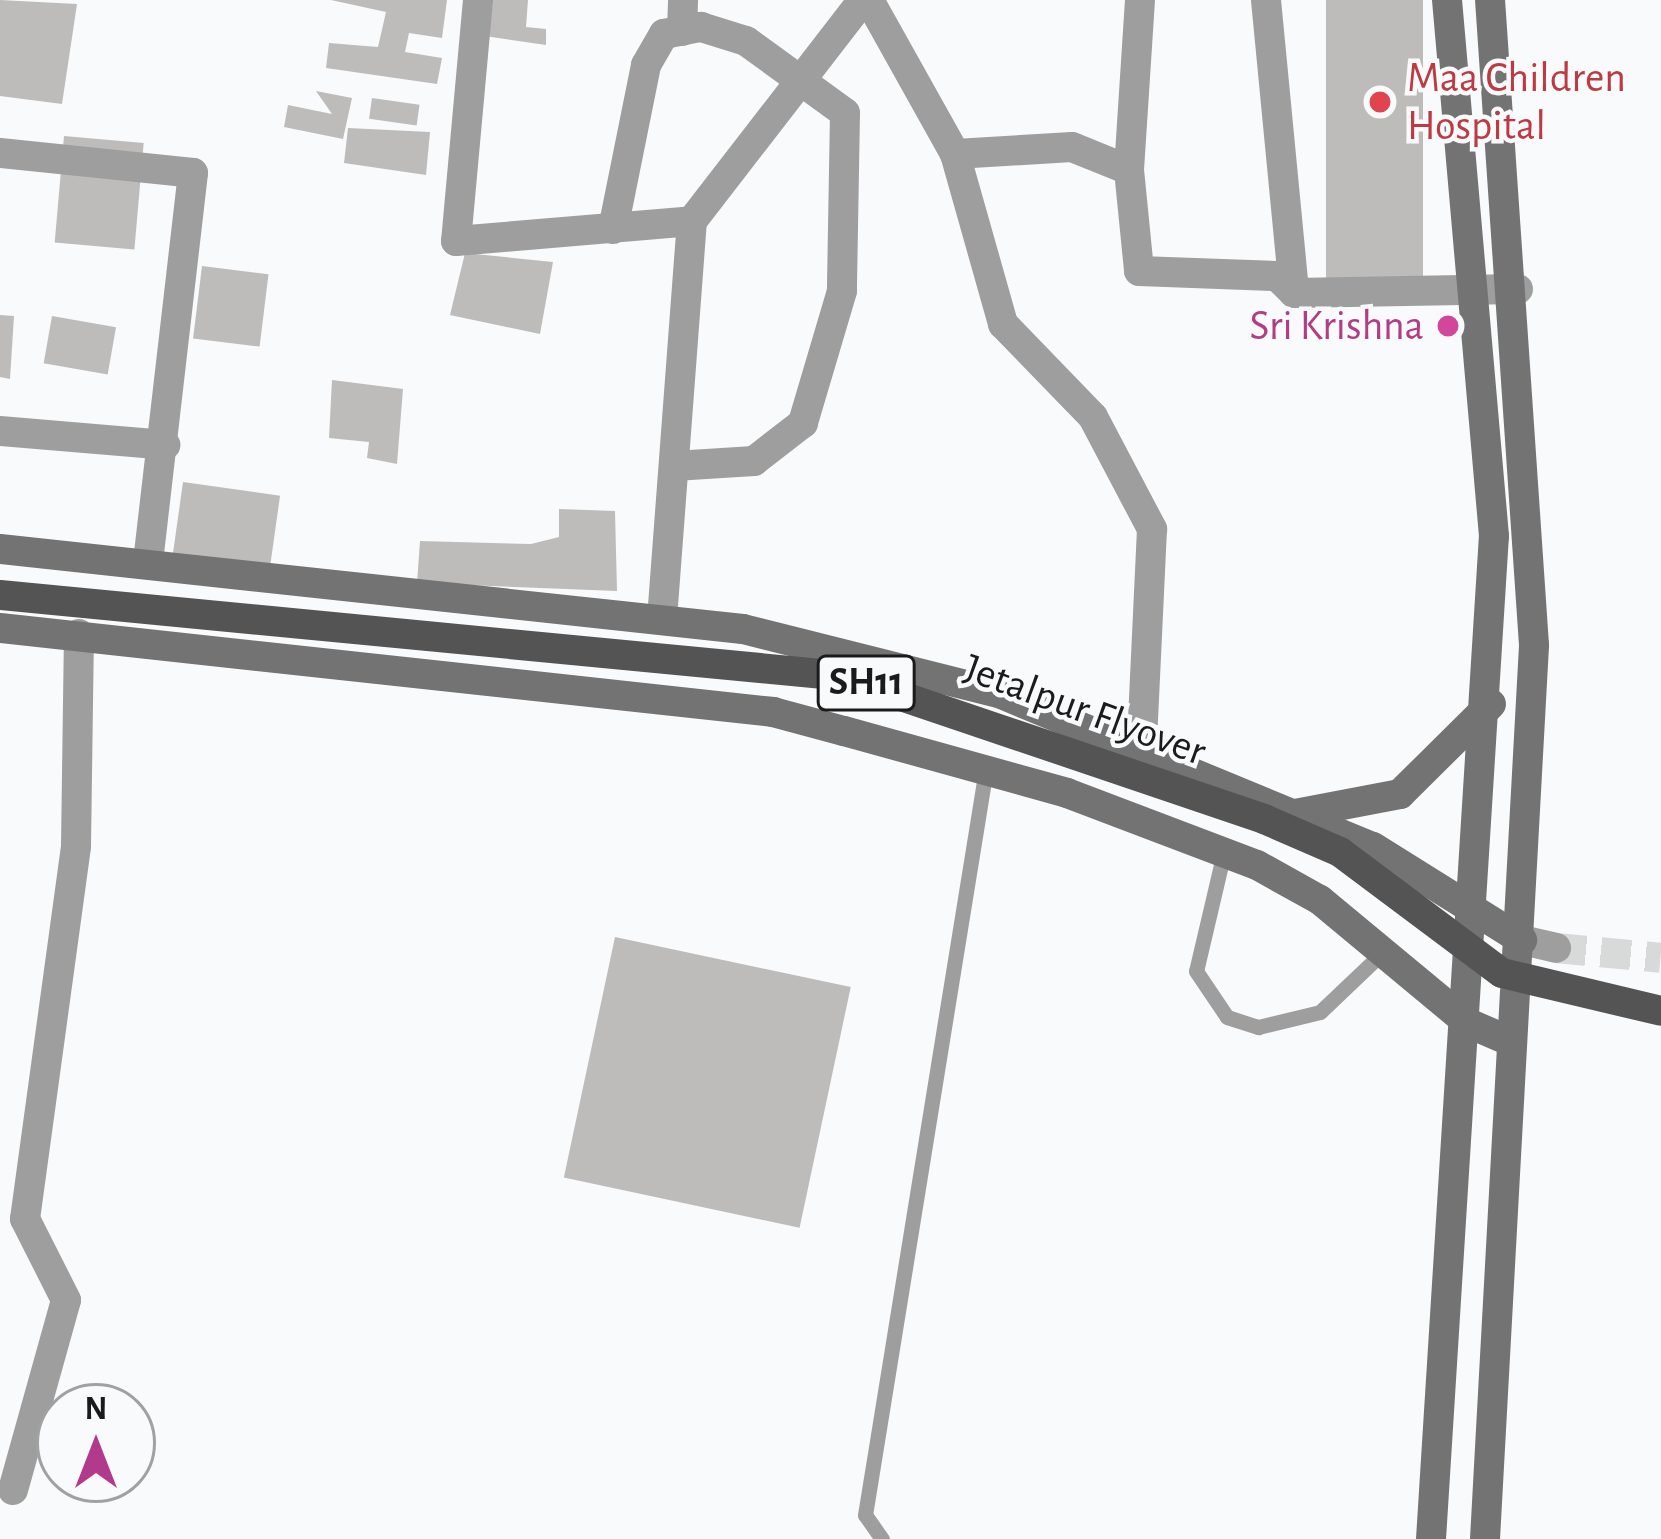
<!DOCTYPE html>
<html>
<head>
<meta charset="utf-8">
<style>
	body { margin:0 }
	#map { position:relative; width:1661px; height:1539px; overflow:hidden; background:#f9fafb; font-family:"Alegreya Sans",sans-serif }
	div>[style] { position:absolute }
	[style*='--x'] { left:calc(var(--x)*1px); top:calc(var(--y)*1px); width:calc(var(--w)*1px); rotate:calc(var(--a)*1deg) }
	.building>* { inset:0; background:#bdbcbb; transform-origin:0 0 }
	.street-tunnel>* { height:30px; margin-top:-15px; transform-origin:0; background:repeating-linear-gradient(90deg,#d8d9d9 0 30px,transparent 0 45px) }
	.lane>* { height:15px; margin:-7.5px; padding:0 7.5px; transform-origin:7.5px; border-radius:7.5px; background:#9f9e9e }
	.street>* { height:30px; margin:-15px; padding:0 15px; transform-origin:15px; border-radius:15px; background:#9f9e9e }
	.secondary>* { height:30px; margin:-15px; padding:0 15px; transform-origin:15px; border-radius:15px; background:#747373 }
	.primary>* { height:30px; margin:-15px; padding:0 15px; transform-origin:15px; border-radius:15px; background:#555454 }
	.dots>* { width:33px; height:33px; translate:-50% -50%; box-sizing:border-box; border:6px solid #f9fafb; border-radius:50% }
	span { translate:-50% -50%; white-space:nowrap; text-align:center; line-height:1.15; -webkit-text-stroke:9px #f9fafb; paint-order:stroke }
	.shield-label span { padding:3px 9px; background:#f9fafb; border:3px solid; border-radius:9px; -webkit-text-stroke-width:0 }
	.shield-label { font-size:39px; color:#1b1b1b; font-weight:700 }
	.health-label { font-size:42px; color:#be3a42 }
	.left { translate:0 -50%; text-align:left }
	.hotel-label { font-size:42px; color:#b23c85 }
	.right { translate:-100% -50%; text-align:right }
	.street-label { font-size:42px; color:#1b1b1b }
	.north { position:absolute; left:36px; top:1383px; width:120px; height:120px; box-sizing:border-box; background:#f9fafb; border:3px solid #a0a1a1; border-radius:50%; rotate:0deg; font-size:33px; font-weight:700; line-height:48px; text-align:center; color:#1b1b1b }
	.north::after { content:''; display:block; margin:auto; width:42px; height:54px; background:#b3398d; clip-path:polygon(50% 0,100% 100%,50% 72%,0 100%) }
</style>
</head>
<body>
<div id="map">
	<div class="building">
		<i style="clip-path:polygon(0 0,77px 4px,62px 104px,0 96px)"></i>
		<i style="clip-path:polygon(331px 0,447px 0,442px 38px,409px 33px,405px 52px,442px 58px,437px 84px,326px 68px,329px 43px,378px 47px,386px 12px)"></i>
		<i style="clip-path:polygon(482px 0,528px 0,526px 27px,546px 29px,546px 45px,478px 35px)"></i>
		<i style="left:1326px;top:0;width:97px;height:284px"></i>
		<i style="clip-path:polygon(316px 91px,352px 98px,343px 139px,284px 127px,288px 105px,332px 114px)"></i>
		<i style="left:372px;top:98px;width:48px;height:21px;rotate:8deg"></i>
		<i style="clip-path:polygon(348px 128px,430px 132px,426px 175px,344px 163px)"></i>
		<i style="left:64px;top:136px;width:80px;height:107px;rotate:5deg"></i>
		<i style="clip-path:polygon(465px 253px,553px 262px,540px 334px,450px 315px)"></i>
		<i style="left:202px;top:266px;width:67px;height:73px;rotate:7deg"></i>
		<i style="clip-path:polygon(0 315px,14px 316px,10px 379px,0 377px)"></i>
		<i style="left:52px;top:316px;width:65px;height:48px;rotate:10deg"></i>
		<i style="clip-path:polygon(332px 380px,403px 389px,397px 464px,367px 458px,369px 442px,329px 438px)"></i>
		<i style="left:183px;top:482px;width:98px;height:73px;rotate:8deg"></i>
		<i style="clip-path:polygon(559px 509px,615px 511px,617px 591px,417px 583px,420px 541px,531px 544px,559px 537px)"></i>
		<i style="left:615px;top:937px;width:241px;height:246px;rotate:12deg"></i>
	</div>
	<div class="street-tunnel">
		<i style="--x:1556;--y:948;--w:105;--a:5.4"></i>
	</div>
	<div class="lane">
		<i style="--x:1224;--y:852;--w:122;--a:103.2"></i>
		<i style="--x:1196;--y:971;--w:55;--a:56"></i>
		<i style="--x:1227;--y:1017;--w:33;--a:18"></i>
		<i style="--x:1258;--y:1027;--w:64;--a:-13.6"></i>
		<i style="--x:1320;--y:1012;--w:84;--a:-43.6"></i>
		<i style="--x:882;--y:1539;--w:29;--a:-125"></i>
		<i style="--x:865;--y:1515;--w:750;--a:-80.79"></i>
	</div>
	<div class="street">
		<i style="--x:478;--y:0;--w:242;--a:95.2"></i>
		<i style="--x:456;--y:241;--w:237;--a:-4.8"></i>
		<i style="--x:692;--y:221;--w:279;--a:-52.3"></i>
		<i style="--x:869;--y:0;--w:176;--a:60.8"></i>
		<i style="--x:955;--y:154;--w:177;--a:74.2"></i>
		<i style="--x:1003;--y:324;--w:129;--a:45.9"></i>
		<i style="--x:1093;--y:417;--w:127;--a:62.2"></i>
		<i style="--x:1152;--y:529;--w:215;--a:92.7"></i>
		<i style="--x:1266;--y:0;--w:294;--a:84.5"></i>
		<i style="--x:682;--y:31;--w:31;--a:-88"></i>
		<i style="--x:0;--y:153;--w:194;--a:5.9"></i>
		<i style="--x:193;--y:173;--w:390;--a:96.6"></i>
		<i style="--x:955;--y:154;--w:117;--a:-3.4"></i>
		<i style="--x:1072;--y:147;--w:61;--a:22"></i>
		<i style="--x:1129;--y:170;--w:101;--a:84.3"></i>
		<i style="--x:1139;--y:271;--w:138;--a:2.1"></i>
		<i style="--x:1277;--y:276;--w:24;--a:45"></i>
		<i style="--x:1294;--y:293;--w:224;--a:-1"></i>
		<i style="--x:1129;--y:170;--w:170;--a:-86.3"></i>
		<i style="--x:613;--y:229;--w:167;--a:-78.6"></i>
		<i style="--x:646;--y:65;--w:36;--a:-60"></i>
		<i style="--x:664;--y:34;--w:38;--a:-11"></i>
		<i style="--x:701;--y:27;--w:47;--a:17.3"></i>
		<i style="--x:746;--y:41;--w:122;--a:36"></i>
		<i style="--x:845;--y:113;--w:178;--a:91"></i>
		<i style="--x:842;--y:291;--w:138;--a:106.5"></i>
		<i style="--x:803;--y:423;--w:62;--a:142.2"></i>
		<i style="--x:754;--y:461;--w:80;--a:176.4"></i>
		<i style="--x:0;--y:431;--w:166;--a:4.8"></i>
		<i style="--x:662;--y:619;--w:399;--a:-85.7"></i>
		<i style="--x:1522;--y:940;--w:35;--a:13"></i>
		<i style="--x:13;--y:1490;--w:197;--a:-74.4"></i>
		<i style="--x:66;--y:1300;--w:91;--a:-116.8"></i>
		<i style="--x:25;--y:1219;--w:376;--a:-82.2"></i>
		<i style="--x:76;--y:846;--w:212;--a:-89.2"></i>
	</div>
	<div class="secondary">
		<i style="--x:0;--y:549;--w:747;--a:6.15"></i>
		<i style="--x:743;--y:629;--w:266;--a:14.1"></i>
		<i style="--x:1001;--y:694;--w:402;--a:22.4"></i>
		<i style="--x:1373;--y:847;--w:176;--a:32"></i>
		<i style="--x:0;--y:628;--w:778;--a:6.2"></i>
		<i style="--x:773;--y:712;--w:73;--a:15"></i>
		<i style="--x:844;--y:731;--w:231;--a:15.5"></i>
		<i style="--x:1067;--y:793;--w:203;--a:20.8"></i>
		<i style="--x:1257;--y:865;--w:72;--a:29.1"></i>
		<i style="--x:1320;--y:900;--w:192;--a:39.7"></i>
		<i style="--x:1468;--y:1023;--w:48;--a:23.4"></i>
		<i style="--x:1295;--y:814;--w:107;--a:-10.8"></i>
		<i style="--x:1400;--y:794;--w:128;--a:-44.7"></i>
		<i style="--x:1431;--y:1539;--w:1005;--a:-86.41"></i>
		<i style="--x:1494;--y:536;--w:538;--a:-95.01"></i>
		<i style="--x:1485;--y:1539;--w:895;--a:-86.86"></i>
		<i style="--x:1534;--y:645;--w:646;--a:-93.9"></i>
	</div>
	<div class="primary">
		<i style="--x:0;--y:595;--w:846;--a:5.49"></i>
		<i style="--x:842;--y:676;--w:446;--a:18.7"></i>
		<i style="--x:1264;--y:819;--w:83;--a:23.5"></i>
		<i style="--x:1340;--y:852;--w:202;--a:36.8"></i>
		<i style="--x:1502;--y:973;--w:163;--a:13.4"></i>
	</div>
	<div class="dots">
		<i style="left:1380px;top:102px;background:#e0444e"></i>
		<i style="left:1448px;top:326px;background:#d1479c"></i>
	</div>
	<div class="shield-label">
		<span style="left:866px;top:683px">SH11</span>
	</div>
	<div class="health-label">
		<span class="left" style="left:1407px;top:102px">Maa Children<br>Hospital</span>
	</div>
	<div class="hotel-label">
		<span class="right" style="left:1424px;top:326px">Sri Krishna</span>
	</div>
	<div class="street-label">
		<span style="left:1085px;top:710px;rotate:20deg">Jetalpur Flyover</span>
	</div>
	<div class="north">N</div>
</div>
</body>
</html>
